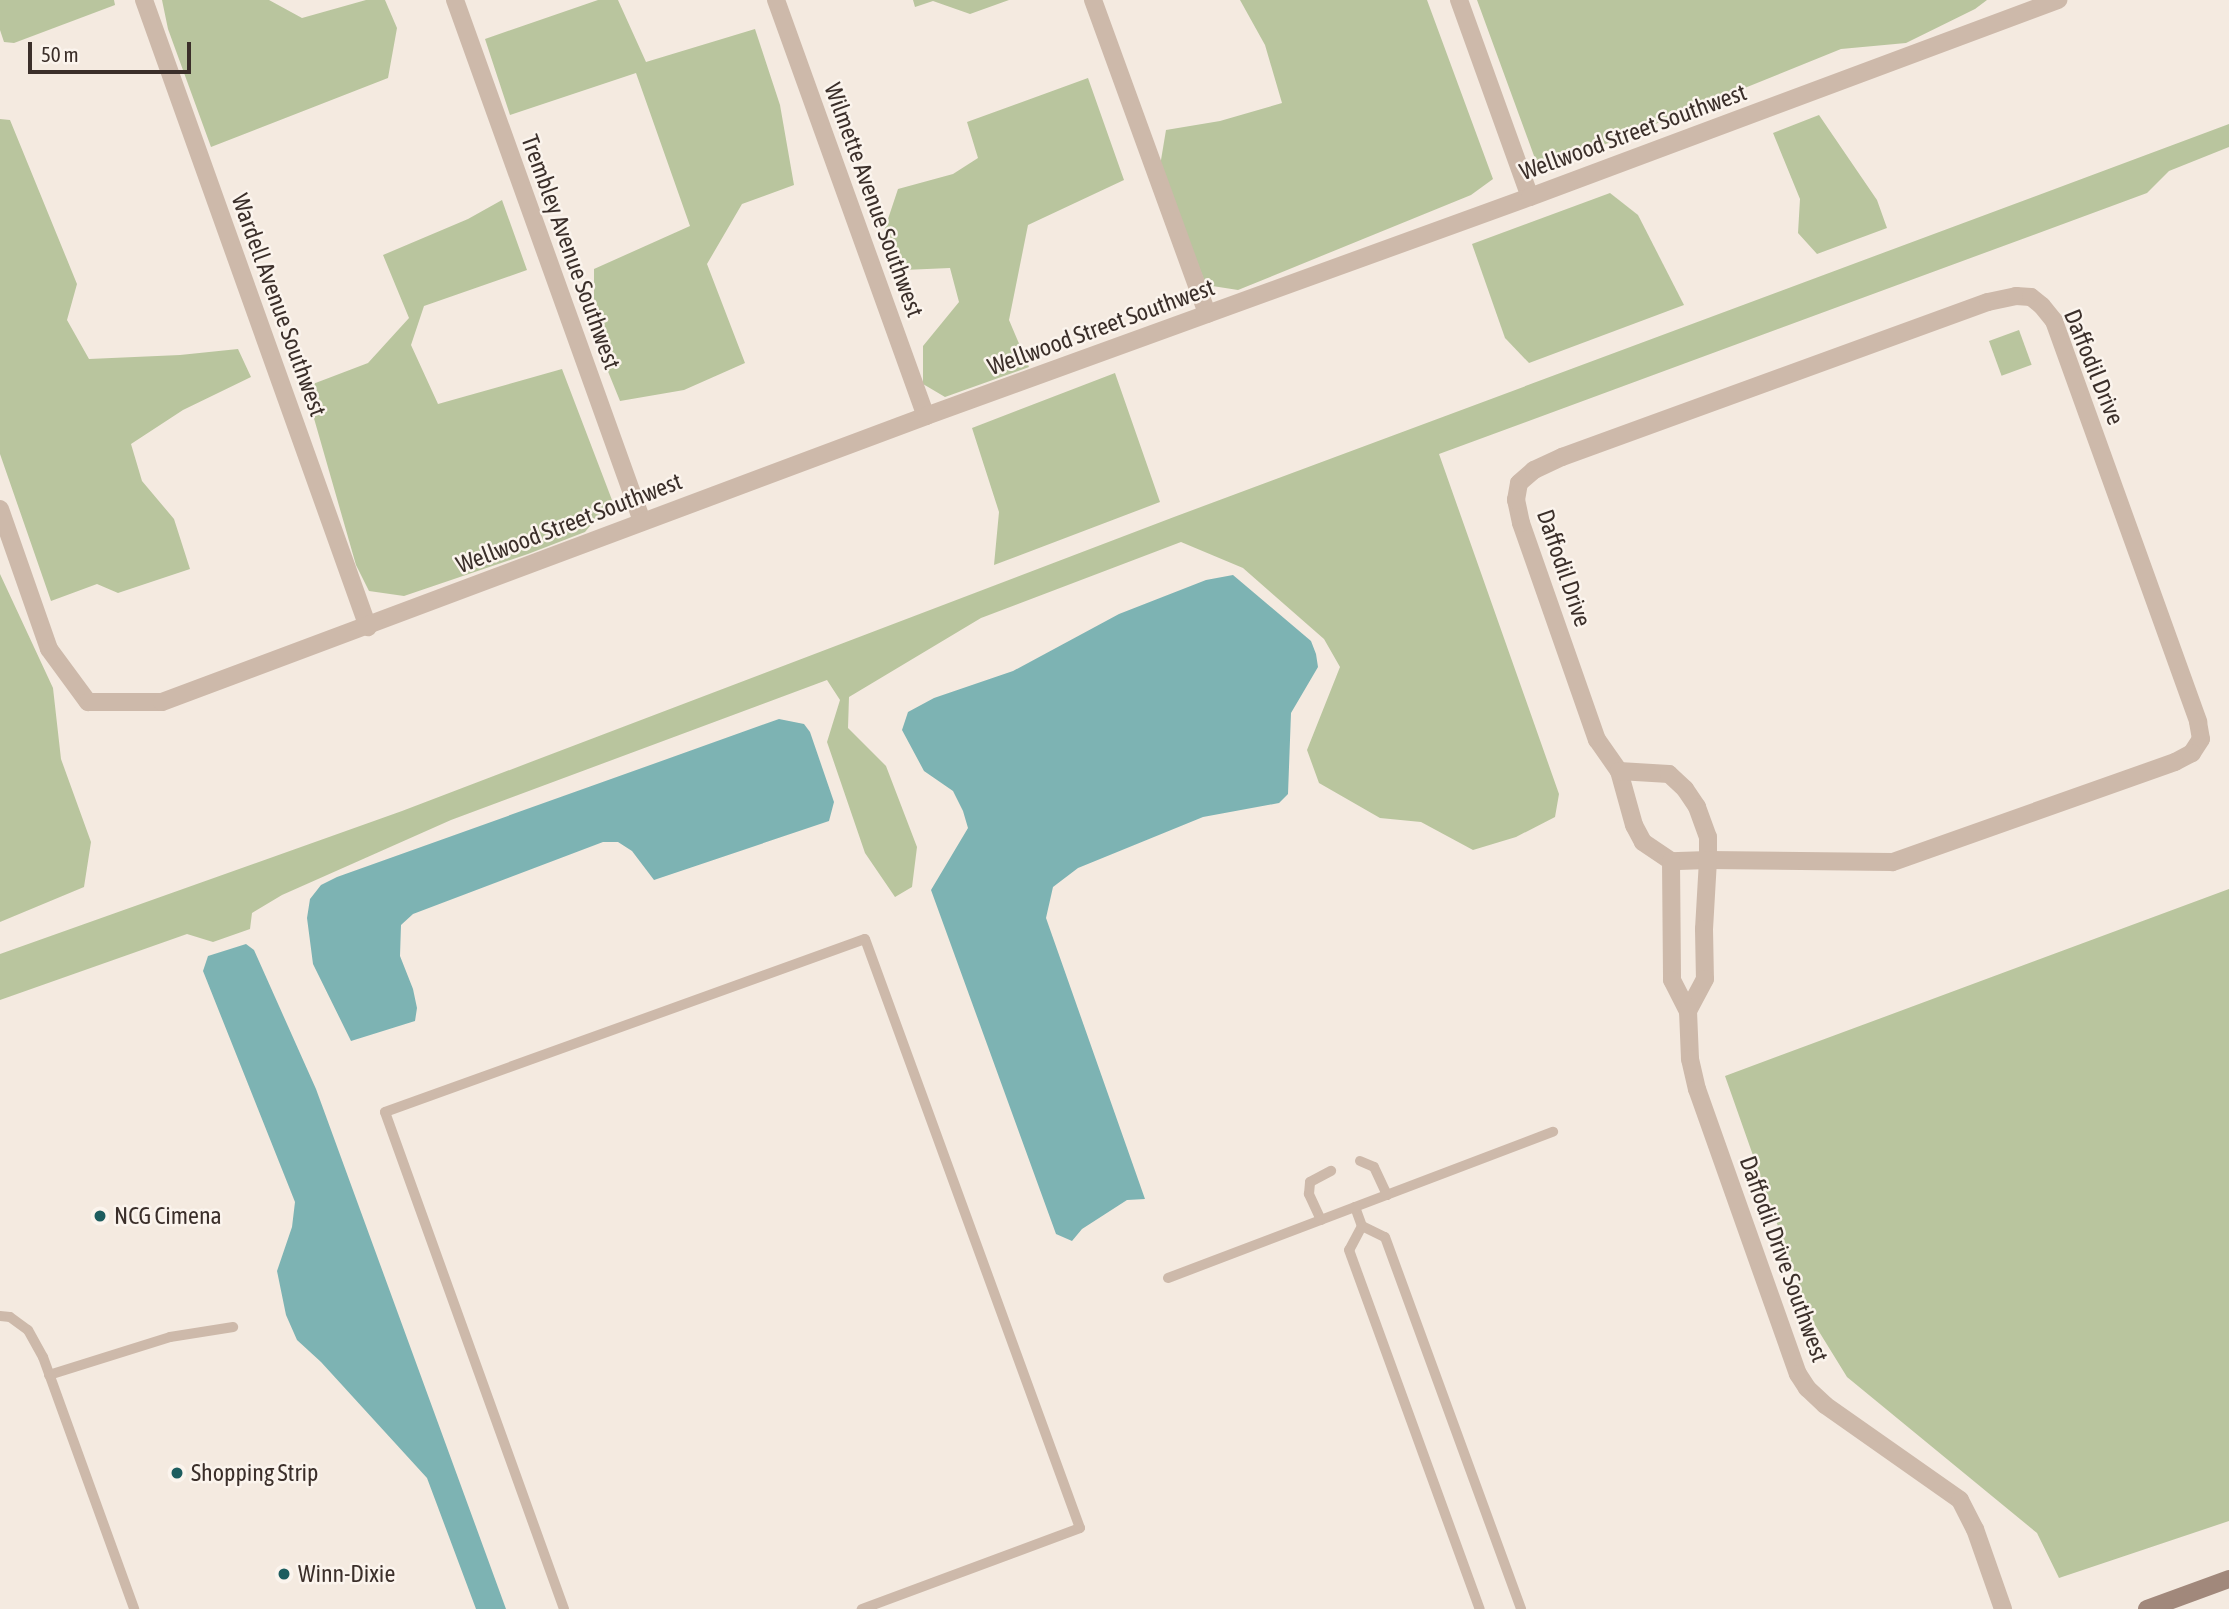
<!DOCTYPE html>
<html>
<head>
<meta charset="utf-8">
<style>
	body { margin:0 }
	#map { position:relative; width:2229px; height:1609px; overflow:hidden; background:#f4eae0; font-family:"Asap Condensed",sans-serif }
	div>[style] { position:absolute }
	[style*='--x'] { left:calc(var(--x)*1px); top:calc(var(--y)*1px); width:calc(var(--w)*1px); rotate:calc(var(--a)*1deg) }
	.green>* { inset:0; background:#b9c59e; transform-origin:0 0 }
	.water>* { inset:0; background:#7db3b3 }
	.service>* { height:10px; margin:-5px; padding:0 5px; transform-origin:5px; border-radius:5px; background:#cdb9aa }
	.minor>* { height:18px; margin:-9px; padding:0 9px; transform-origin:9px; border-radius:9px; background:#cdb9aa }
	.secondary>* { height:18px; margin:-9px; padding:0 9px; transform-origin:9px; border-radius:9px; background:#a1887b }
	.dots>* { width:19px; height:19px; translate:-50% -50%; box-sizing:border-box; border:4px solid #fbf4ed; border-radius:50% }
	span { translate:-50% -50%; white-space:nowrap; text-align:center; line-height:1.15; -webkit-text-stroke:5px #fbf4ed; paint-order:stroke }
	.street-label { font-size:24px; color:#3b2f2a }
	.poi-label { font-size:24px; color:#3b2f2a }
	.left { translate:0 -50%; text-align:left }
	.scale { position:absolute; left:28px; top:42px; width:163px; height:32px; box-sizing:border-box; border:4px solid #3b2f2a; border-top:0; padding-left:9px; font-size:21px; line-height:24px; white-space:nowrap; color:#3b2f2a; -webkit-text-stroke:5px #fbf4ed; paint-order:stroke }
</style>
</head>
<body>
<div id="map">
	<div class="green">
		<i style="clip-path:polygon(0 0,114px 0,115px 5px,14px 43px,4px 42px,0 30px)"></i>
		<i style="clip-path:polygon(162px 0,269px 0,302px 18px,366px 0,385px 0,397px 28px,388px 78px,211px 147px,168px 29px)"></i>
		<i style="clip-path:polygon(598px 0,618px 0,646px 62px,755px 29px,780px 105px,794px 185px,742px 204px,707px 264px,745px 363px,684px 390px,620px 401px,594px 337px,594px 269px,690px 226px,636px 73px,510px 115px,485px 39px)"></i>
		<i style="clip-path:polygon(913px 0,1009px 0,970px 14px,933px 1px,915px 7px)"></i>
		<i style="clip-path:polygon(1240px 0,1427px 0,1493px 179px,1471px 195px,1238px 290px,1206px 285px,1160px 166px,1166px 130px,1220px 121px,1282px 103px,1265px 45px)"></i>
		<i style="clip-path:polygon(1477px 0,1987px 0,1975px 9px,1906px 43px,1841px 49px,1576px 156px,1537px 164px)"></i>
		<i style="clip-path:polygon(1088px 78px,1124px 180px,1028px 225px,1009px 320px,1029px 367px,945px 397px,923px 384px,923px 346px,959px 302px,950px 268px,904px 270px,884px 231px,898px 189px,953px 174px,978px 158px,967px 122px)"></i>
		<i style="clip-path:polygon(1819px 115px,1877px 200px,1887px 228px,1817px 254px,1798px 233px,1800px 199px,1773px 133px)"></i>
		<i style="clip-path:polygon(0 119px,10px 120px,77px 284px,67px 320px,89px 359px,180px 355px,238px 349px,251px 377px,183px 410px,131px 444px,142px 481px,174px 519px,190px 569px,118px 593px,97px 584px,51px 601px,0 454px)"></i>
		<i style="clip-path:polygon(2229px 124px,2229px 147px,2169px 171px,2147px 193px,1439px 454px,1559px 794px,1555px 817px,1516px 837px,1473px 850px,1421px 822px,1380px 818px,1319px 783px,1307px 750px,1340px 667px,1324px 639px,1243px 568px,1181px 542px,981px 618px,849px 697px,848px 728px,886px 766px,917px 847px,912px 887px,895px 897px,865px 853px,827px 742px,840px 700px,827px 680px,451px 820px,282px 895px,252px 913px,250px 929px,213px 942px,187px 934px,0 1000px,0 954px,402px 811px,1174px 517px)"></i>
		<i style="clip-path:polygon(1610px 193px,1638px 215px,1684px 305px,1529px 363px,1505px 338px,1472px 244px)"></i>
		<i style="clip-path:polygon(502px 200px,527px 270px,424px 306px,411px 345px,438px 404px,562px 369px,612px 500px,585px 532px,528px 554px,404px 596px,369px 591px,356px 565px,305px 387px,368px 363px,409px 318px,383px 255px,468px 219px)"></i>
		<i style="left:2019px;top:330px;width:37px;height:32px;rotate:70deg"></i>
		<i style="clip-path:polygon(1115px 373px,1160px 502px,994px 565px,999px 512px,972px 428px)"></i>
		<i style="clip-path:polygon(0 574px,53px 688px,61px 759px,91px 842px,84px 887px,0 922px)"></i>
		<i style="clip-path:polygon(2229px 889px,2229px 1521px,2059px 1578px,2037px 1533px,1847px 1377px,1810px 1317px,1725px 1076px)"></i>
	</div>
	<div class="water">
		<i style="clip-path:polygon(1233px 575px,1311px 641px,1316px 654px,1318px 667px,1291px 713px,1288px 794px,1279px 803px,1203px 817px,1078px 868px,1053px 887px,1046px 918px,1145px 1199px,1127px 1200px,1082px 1229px,1072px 1241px,1056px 1234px,931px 890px,968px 828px,963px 811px,953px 791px,924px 771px,902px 730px,908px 712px,934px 698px,1013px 671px,1119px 614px,1206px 580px)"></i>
		<i style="clip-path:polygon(779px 719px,804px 724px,810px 732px,834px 802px,829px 821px,654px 880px,632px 851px,618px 842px,603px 842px,413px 914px,401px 925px,400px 956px,413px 989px,417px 1008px,415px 1021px,351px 1041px,313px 964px,307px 918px,310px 899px,321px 885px,337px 877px)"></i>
		<i style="clip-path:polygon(246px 944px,254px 950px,316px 1089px,506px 1609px,476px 1609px,427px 1478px,321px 1362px,297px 1340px,286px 1315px,277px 1271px,292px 1227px,295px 1202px,203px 971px,208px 956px)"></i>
	</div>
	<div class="service">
		<i style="--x:1360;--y:1161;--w:15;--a:23"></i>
		<i style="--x:1374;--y:1167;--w:31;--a:65"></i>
		<i style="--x:1355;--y:1207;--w:20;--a:70"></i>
		<i style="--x:1362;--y:1226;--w:25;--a:26"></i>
		<i style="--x:1385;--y:1237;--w:396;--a:69.9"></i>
		<i style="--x:1321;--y:1220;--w:29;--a:-115"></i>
		<i style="--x:1309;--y:1194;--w:12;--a:-85"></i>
		<i style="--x:1310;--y:1182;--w:24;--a:-28"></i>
		<i style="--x:1362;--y:1226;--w:27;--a:118"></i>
		<i style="--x:1349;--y:1250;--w:382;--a:70"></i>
		<i style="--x:1168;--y:1278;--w:412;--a:-20.8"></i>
		<i style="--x:0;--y:1316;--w:10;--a:6"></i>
		<i style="--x:10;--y:1317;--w:22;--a:36"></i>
		<i style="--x:28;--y:1330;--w:31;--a:61"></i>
		<i style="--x:43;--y:1357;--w:268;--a:70.1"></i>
		<i style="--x:49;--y:1375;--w:127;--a:-17.4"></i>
		<i style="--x:170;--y:1337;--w:64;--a:-9"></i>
		<i style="--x:564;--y:1609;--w:528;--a:-109.81"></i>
		<i style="--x:385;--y:1112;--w:510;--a:-19.82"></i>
		<i style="--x:865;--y:939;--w:627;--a:69.95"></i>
		<i style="--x:1080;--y:1528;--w:233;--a:159.6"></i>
	</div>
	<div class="minor">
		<i style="--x:144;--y:0;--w:666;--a:70.34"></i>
		<i style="--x:455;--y:0;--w:554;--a:70.26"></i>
		<i style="--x:776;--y:0;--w:442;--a:70.2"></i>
		<i style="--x:1093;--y:0;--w:334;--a:70"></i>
		<i style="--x:1459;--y:0;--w:209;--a:70.2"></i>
		<i style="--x:0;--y:509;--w:148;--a:70.7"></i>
		<i style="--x:49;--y:649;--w:66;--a:53.7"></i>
		<i style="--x:88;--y:702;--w:74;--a:0"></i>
		<i style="--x:162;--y:702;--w:816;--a:-20.52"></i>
		<i style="--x:926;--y:416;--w:642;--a:-19.93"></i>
		<i style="--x:1530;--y:197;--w:564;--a:-20.46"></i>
		<i style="--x:1619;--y:771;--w:38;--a:-125"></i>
		<i style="--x:1597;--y:740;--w:230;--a:-109.3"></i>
		<i style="--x:1521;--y:523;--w:24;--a:-102"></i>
		<i style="--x:1516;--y:500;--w:17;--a:-80"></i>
		<i style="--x:1519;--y:483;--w:20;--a:-41"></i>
		<i style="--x:1534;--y:470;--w:31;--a:-25"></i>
		<i style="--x:1562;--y:457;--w:453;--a:-20"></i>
		<i style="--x:1988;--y:302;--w:29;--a:-12"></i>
		<i style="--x:2016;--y:296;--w:15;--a:4"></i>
		<i style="--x:2031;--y:297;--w:14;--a:39"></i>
		<i style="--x:2042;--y:306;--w:19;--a:51"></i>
		<i style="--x:2054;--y:321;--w:426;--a:70.2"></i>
		<i style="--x:2198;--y:722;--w:17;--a:80"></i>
		<i style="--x:2201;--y:739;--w:17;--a:123"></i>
		<i style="--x:2192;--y:753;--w:19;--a:152"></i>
		<i style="--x:2175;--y:762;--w:300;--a:160.5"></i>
		<i style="--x:1892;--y:862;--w:184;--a:-179.4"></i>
		<i style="--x:1708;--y:860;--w:37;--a:178"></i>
		<i style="--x:1671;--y:861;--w:34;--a:-146"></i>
		<i style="--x:1643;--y:842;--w:19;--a:-118"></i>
		<i style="--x:1634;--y:825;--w:56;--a:-105.5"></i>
		<i style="--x:1619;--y:771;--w:50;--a:3.4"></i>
		<i style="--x:1669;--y:774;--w:22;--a:43"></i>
		<i style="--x:1685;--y:789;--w:22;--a:56"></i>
		<i style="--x:1697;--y:807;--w:32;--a:70"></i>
		<i style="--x:1708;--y:837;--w:23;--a:90"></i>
		<i style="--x:1708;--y:860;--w:69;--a:93.3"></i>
		<i style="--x:1704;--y:929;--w:50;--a:88.9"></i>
		<i style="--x:1705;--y:979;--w:36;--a:118"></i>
		<i style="--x:1671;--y:861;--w:119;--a:89.5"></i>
		<i style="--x:1672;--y:980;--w:35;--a:63"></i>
		<i style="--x:1688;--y:1011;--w:48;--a:87.6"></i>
		<i style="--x:1690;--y:1059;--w:31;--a:77"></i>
		<i style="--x:1697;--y:1089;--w:302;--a:70.5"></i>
		<i style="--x:1798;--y:1374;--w:17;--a:57"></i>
		<i style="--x:1807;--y:1388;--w:25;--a:43"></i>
		<i style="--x:1825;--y:1405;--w:165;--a:35.1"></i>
		<i style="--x:1960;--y:1500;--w:33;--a:63"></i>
		<i style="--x:1975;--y:1529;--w:85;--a:70.7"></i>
	</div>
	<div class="secondary">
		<i style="--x:2147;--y:1609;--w:87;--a:-20.1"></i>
	</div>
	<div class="dots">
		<i style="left:100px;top:1216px;background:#1d5d5f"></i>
		<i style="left:177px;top:1473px;background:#1d5d5f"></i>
		<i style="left:284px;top:1574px;background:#1d5d5f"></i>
	</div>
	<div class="street-label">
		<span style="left:1633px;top:132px;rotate:-20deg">Wellwood Street Southwest</span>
		<span style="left:874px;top:200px;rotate:70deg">Wilmette Avenue Southwest</span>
		<span style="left:571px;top:252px;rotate:70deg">Trembley Avenue Southwest</span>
		<span style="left:279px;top:305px;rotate:70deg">Wardell Avenue Southwest</span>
		<span style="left:1101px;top:327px;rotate:-20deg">Wellwood Street Southwest</span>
		<span style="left:2094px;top:367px;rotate:68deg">Daffodil Drive</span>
		<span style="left:569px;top:523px;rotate:-21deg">Wellwood Street Southwest</span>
		<span style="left:1564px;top:568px;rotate:71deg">Daffodil Drive</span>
		<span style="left:1784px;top:1259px;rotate:70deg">Daffodil Drive Southwest</span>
	</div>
	<div class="poi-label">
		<span class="left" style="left:114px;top:1216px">NCG Cimena</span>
		<span class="left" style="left:191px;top:1473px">Shopping Strip</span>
		<span class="left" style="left:298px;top:1574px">Winn-Dixie</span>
	</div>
	<div class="scale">50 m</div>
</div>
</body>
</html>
